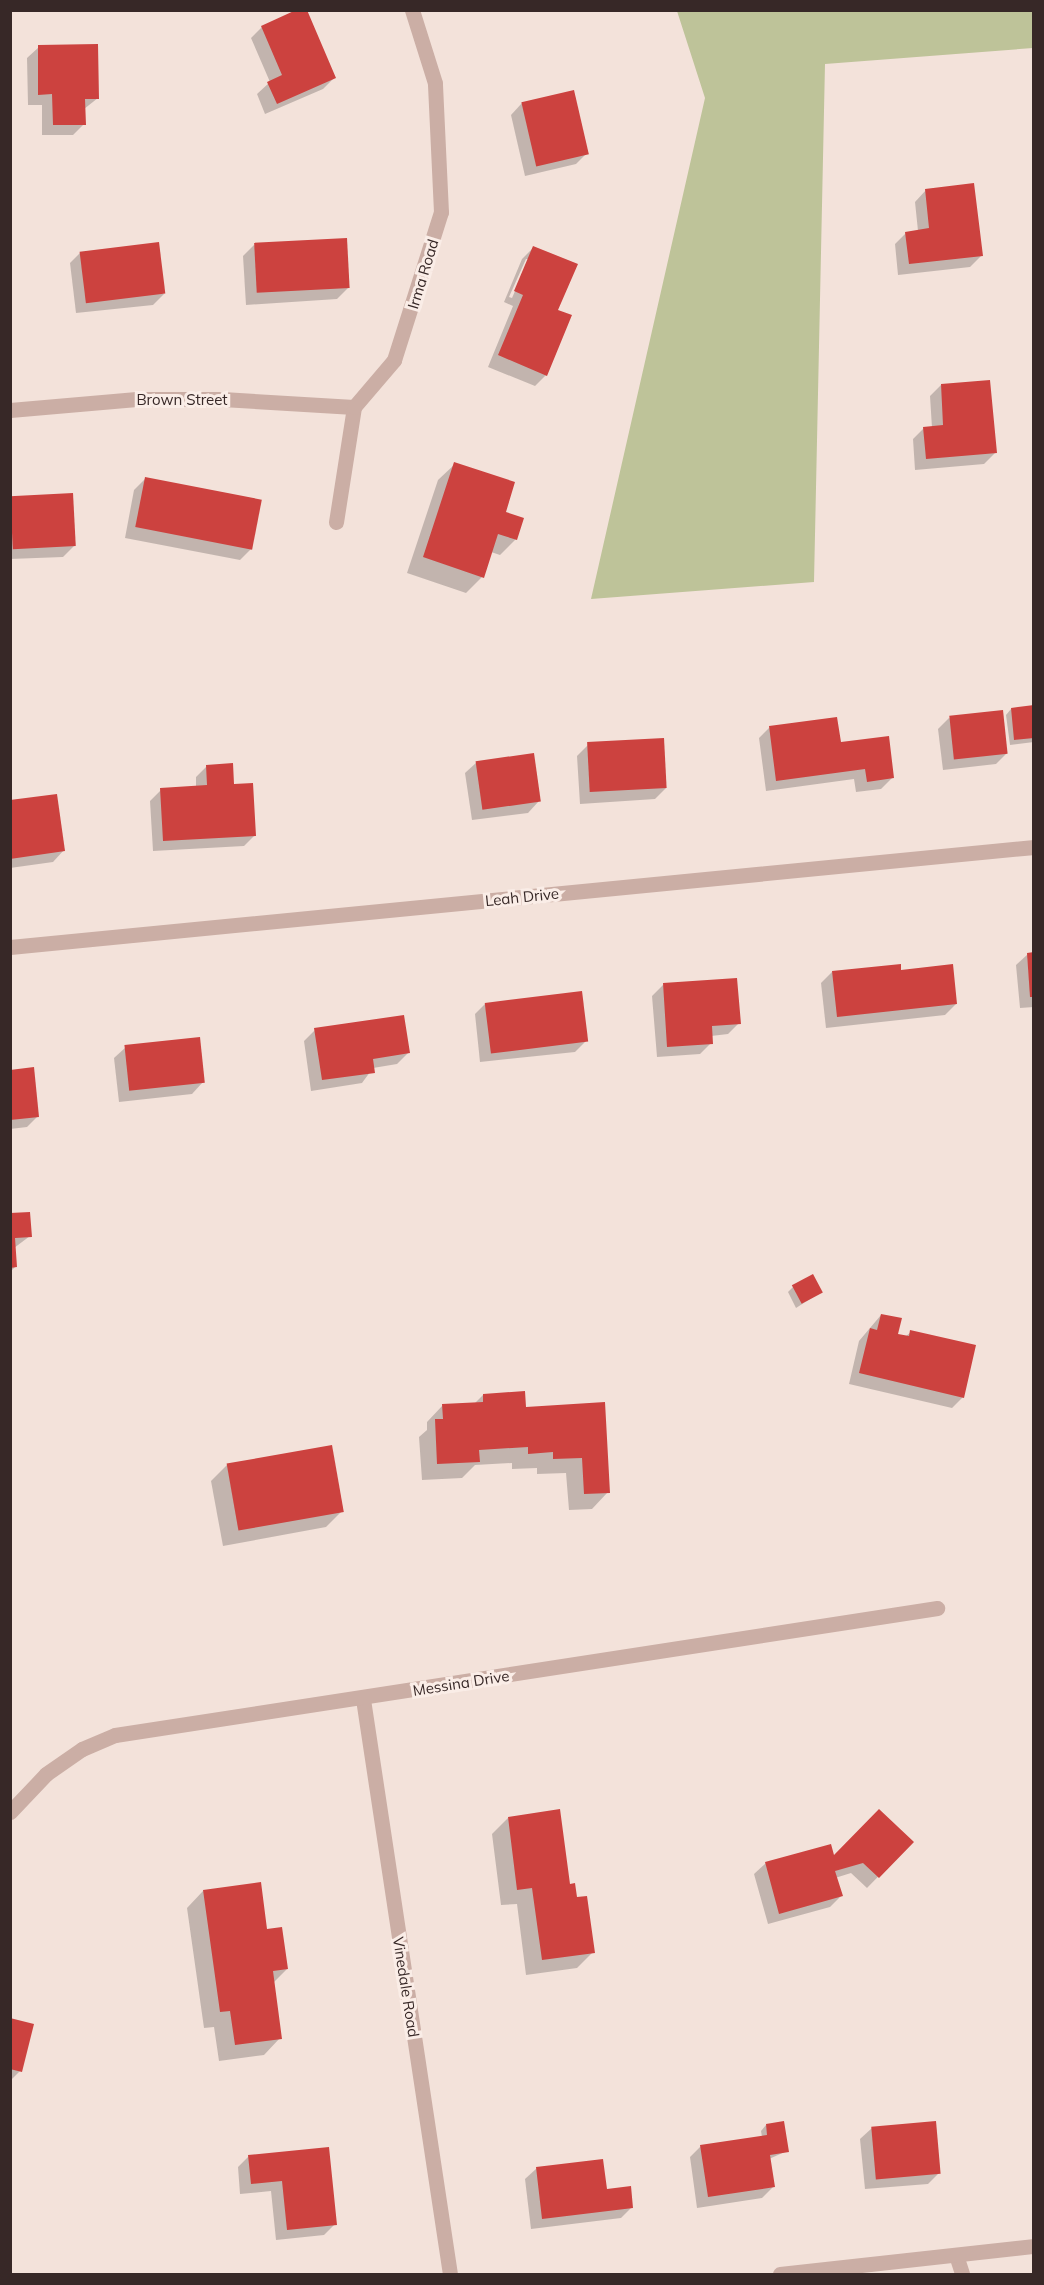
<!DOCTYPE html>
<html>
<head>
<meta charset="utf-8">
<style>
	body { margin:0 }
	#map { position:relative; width:1044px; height:2285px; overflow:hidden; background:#f3e2da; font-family:Mulish,sans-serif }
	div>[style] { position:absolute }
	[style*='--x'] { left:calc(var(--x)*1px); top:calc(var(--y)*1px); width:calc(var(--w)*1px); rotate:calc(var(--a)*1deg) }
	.green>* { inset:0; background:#bec399 }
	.shadow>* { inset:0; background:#0003 }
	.building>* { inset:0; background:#cc423f; transform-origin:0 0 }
	.minor>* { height:15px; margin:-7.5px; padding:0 7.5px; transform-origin:7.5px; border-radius:7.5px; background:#cbaea5 }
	span { translate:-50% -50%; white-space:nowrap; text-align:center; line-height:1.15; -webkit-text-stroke:6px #faede7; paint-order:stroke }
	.street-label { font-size:15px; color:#372827 }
	.frame { position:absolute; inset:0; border:12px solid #372827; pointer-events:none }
</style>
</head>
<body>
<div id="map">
	<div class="green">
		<i style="clip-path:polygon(677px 11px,1033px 11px,1033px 48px,825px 64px,814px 582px,591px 599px,705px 98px)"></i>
	</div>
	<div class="shadow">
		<i style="clip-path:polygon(262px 27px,334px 78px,323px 89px,265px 114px,257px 94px,270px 82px,251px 38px)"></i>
		<i style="clip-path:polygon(39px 47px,98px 98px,84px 109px,84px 124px,73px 135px,42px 135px,42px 105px,28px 105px,27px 58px)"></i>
		<i style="clip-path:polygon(522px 103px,587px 153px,576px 164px,525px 176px,511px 115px)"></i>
		<i style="clip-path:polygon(926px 190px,981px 256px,970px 267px,898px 275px,895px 244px,906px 233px,918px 231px,915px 202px)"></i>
		<i style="clip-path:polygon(254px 245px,348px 288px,337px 299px,246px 305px,243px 256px)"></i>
		<i style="clip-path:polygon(evenodd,533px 248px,556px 310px,546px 375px,535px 386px,488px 367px,513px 306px,504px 302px,522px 259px,533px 248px,526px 259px,529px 259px,512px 298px,509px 297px,526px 259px)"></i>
		<i style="clip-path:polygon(81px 252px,164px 294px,153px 305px,76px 313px,70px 263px)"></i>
		<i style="clip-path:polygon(941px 385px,995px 453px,984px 464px,915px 470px,913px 439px,924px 428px,932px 428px,930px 396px)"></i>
		<i style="clip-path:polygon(455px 464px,504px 513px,516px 539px,500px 555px,491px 552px,482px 577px,466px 593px,407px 573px,438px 480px)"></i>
		<i style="clip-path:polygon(145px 479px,251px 549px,240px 560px,125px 538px,134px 490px)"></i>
		<i style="clip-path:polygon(10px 498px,74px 546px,63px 557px,10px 559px)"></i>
		<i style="clip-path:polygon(1034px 707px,1034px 742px,1010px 745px,1006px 715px,1011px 709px)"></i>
		<i style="clip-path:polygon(949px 718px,1007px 753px,996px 764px,943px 770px,938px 729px)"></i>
		<i style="clip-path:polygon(770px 727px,892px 778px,881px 789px,856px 792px,854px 779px,766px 791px,759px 738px)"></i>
		<i style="clip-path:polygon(588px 745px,666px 788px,655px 799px,580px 804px,577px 756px)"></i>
		<i style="clip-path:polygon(477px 762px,539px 801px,528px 813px,472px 820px,465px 773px)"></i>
		<i style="clip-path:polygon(207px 766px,233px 786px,255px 835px,244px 846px,153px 851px,150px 801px,161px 790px,196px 788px,196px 777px)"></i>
		<i style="clip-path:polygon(10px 802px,64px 850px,53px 862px,10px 868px)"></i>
		<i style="clip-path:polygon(1028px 954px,1034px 954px,1034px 1007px,1020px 1008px,1016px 965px)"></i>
		<i style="clip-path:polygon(900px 971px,956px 1004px,945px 1015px,826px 1028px,821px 983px,832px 972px)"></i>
		<i style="clip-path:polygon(663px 985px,739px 1023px,728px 1034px,711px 1036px,711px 1043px,700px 1054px,657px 1057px,652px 996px)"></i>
		<i style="clip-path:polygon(486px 1003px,586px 1041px,575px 1052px,480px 1062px,475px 1014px)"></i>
		<i style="clip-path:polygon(315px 1030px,408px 1053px,397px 1064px,373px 1068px,362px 1083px,311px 1091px,304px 1041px)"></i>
		<i style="clip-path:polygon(126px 1047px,203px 1082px,192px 1094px,119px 1102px,114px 1058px)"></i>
		<i style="clip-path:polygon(10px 1071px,38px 1116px,27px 1127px,10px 1129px)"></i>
		<i style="clip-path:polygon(10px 1214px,30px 1236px,14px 1248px,15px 1267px,10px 1272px)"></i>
		<i style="clip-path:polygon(793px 1287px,821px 1292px,796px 1308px,788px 1292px)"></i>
		<i style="clip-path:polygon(881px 1315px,897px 1335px,905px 1337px,911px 1332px,963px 1397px,952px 1408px,849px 1384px,859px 1341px)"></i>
		<i style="clip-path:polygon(483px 1395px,525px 1408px,604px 1404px,608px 1492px,592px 1509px,569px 1510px,566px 1473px,537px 1474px,537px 1468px,512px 1469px,512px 1463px,475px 1465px,462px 1478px,422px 1480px,419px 1437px,427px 1430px,427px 1422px,443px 1405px,474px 1404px)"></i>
		<i style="clip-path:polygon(227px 1465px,342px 1511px,326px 1527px,223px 1546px,211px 1481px)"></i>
		<i style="clip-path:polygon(508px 1818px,569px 1885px,576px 1899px,593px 1952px,577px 1968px,526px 1975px,517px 1904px,501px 1905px,492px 1834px)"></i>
		<i style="clip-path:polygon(912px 1842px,867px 1888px,851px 1873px,835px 1878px,841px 1896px,830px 1907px,768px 1924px,754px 1874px,766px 1863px,833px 1858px)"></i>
		<i style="clip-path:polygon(203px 1891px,266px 1930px,287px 1969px,273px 1983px,280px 2038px,264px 2055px,219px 2061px,214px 2027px,204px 2028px,187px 1908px)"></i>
		<i style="clip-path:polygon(10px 2019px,20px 2071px,10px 2081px)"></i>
		<i style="clip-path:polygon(766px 2125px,787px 2151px,769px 2159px,773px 2187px,762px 2198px,697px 2208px,690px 2157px,701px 2146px,762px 2137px,761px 2131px)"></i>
		<i style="clip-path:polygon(872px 2128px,939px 2173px,928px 2184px,865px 2189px,860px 2139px)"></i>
		<i style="clip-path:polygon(328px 2149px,335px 2224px,324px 2235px,276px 2240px,271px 2191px,240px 2194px,238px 2167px,249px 2156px)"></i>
		<i style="clip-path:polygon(537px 2168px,606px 2191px,632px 2207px,621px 2218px,531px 2229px,525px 2179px)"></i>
	</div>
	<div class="building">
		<i style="clip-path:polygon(296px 10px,307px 10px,336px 78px,277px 104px,267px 82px,282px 75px,261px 26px)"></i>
		<i style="clip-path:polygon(98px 44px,99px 99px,85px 99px,86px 125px,53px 125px,52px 94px,38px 95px,38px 45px)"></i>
		<i style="left:574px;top:90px;width:66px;height:54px;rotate:77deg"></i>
		<i style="clip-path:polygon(974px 183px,983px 256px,909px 264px,905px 232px,929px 228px,925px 189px)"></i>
		<i style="left:347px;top:238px;width:50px;height:93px;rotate:87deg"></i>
		<i style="left:159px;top:242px;width:52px;height:80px;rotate:83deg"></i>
		<i style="clip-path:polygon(533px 246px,578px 264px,558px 310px,572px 315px,547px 376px,498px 355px,523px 295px,514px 291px)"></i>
		<i style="clip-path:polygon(990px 380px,997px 453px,926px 459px,923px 427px,943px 425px,941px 384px)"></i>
		<i style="clip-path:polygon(454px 462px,515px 482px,506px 512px,524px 518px,517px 540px,498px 534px,484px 578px,423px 557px)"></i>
		<i style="left:145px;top:477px;width:119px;height:51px;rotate:11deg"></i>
		<i style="left:73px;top:493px;width:53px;height:63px;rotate:87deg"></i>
		<i style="clip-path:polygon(1034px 705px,1034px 738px,1014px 740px,1011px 708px)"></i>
		<i style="left:1003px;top:710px;width:44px;height:54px;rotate:84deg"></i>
		<i style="clip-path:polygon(837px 717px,841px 742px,889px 736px,894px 778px,867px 782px,865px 769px,776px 781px,769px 726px)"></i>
		<i style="left:664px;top:738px;width:50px;height:77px;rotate:87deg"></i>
		<i style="left:534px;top:753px;width:49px;height:59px;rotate:82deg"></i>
		<i style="clip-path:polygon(233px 763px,234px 784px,253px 783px,256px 836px,163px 841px,160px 788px,207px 785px,206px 765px)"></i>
		<i style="clip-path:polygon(57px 794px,65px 851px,10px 859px,10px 800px)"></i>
		<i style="clip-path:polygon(1034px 952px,1034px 997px,1030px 997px,1027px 953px)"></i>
		<i style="clip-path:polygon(901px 964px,901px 970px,953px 964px,957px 1004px,837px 1017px,832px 971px)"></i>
		<i style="clip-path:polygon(737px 978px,741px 1024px,712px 1026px,713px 1044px,667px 1047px,663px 983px)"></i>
		<i style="left:582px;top:991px;width:51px;height:98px;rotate:83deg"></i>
		<i style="clip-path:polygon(404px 1015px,410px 1053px,373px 1059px,375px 1073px,322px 1080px,314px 1028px)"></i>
		<i style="left:200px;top:1037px;width:46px;height:76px;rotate:84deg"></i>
		<i style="clip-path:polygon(34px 1067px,39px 1117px,10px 1120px,10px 1070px)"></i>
		<i style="clip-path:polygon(30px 1212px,32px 1237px,15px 1238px,17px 1267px,10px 1268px,10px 1213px)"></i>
		<i style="left:813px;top:1274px;width:21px;height:24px;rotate:62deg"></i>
		<i style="clip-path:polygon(881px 1314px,902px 1318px,898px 1334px,909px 1336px,910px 1330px,976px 1345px,964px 1398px,859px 1373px,870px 1328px,877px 1330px)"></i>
		<i style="clip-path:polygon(525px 1391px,526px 1407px,605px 1402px,610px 1493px,584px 1494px,582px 1458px,553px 1459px,553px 1452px,528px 1454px,528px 1447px,479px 1450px,480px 1462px,437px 1464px,435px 1419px,443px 1419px,442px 1404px,483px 1402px,483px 1394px)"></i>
		<i style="left:332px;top:1445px;width:68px;height:107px;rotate:80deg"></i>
		<i style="clip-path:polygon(560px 1809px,570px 1884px,575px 1883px,577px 1897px,587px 1896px,595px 1953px,542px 1960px,532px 1888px,517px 1890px,508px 1817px)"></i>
		<i style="clip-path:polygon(879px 1809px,914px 1842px,879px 1878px,863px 1863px,835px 1871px,843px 1896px,779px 1914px,765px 1862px,831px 1844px,834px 1855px)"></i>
		<i style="clip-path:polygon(261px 1882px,267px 1929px,282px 1927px,288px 1969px,273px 1971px,282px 2039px,235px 2045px,230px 2011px,220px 2012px,203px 1890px)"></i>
		<i style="clip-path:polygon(10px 2018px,34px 2024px,22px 2072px,10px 2069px)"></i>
		<i style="clip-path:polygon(784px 2121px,789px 2152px,770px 2155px,775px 2187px,708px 2197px,700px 2145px,767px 2135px,766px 2124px)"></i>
		<i style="left:936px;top:2121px;width:53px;height:65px;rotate:85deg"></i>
		<i style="clip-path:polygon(329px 2147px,337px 2225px,287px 2230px,282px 2181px,251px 2184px,248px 2155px)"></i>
		<i style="clip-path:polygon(603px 2159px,607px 2189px,631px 2186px,633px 2208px,542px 2219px,536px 2167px)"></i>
	</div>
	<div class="minor">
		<i style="--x:10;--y:410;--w:127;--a:-5"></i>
		<i style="--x:137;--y:399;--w:85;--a:0"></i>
		<i style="--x:222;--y:399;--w:132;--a:3.5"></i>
		<i style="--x:336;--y:522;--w:116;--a:-81.1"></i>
		<i style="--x:354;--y:407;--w:62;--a:-49.6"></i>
		<i style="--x:394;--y:360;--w:155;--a:-72.4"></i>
		<i style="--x:441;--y:212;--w:129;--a:-92.7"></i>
		<i style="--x:435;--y:83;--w:77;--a:-107.5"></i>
		<i style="--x:10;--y:947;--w:1029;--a:-5.58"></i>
		<i style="--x:363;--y:1699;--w:582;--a:81.4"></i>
		<i style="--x:10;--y:1812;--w:52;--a:-46.5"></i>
		<i style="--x:46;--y:1774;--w:44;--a:-34.8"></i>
		<i style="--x:82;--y:1749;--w:36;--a:-23"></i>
		<i style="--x:115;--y:1735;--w:832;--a:-8.78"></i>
		<i style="--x:956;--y:2255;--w:20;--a:72"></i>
		<i style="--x:780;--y:2274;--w:256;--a:-6.3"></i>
	</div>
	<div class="street-label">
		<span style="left:423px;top:274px;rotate:-73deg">Irma Road</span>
		<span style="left:182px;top:400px">Brown Street</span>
		<span style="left:522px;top:897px;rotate:-6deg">Leah Drive</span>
		<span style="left:461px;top:1683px;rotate:-9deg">Messina Drive</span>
		<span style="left:406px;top:1987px;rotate:81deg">Vinedale Road</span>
	</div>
	<div class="frame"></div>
</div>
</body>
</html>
